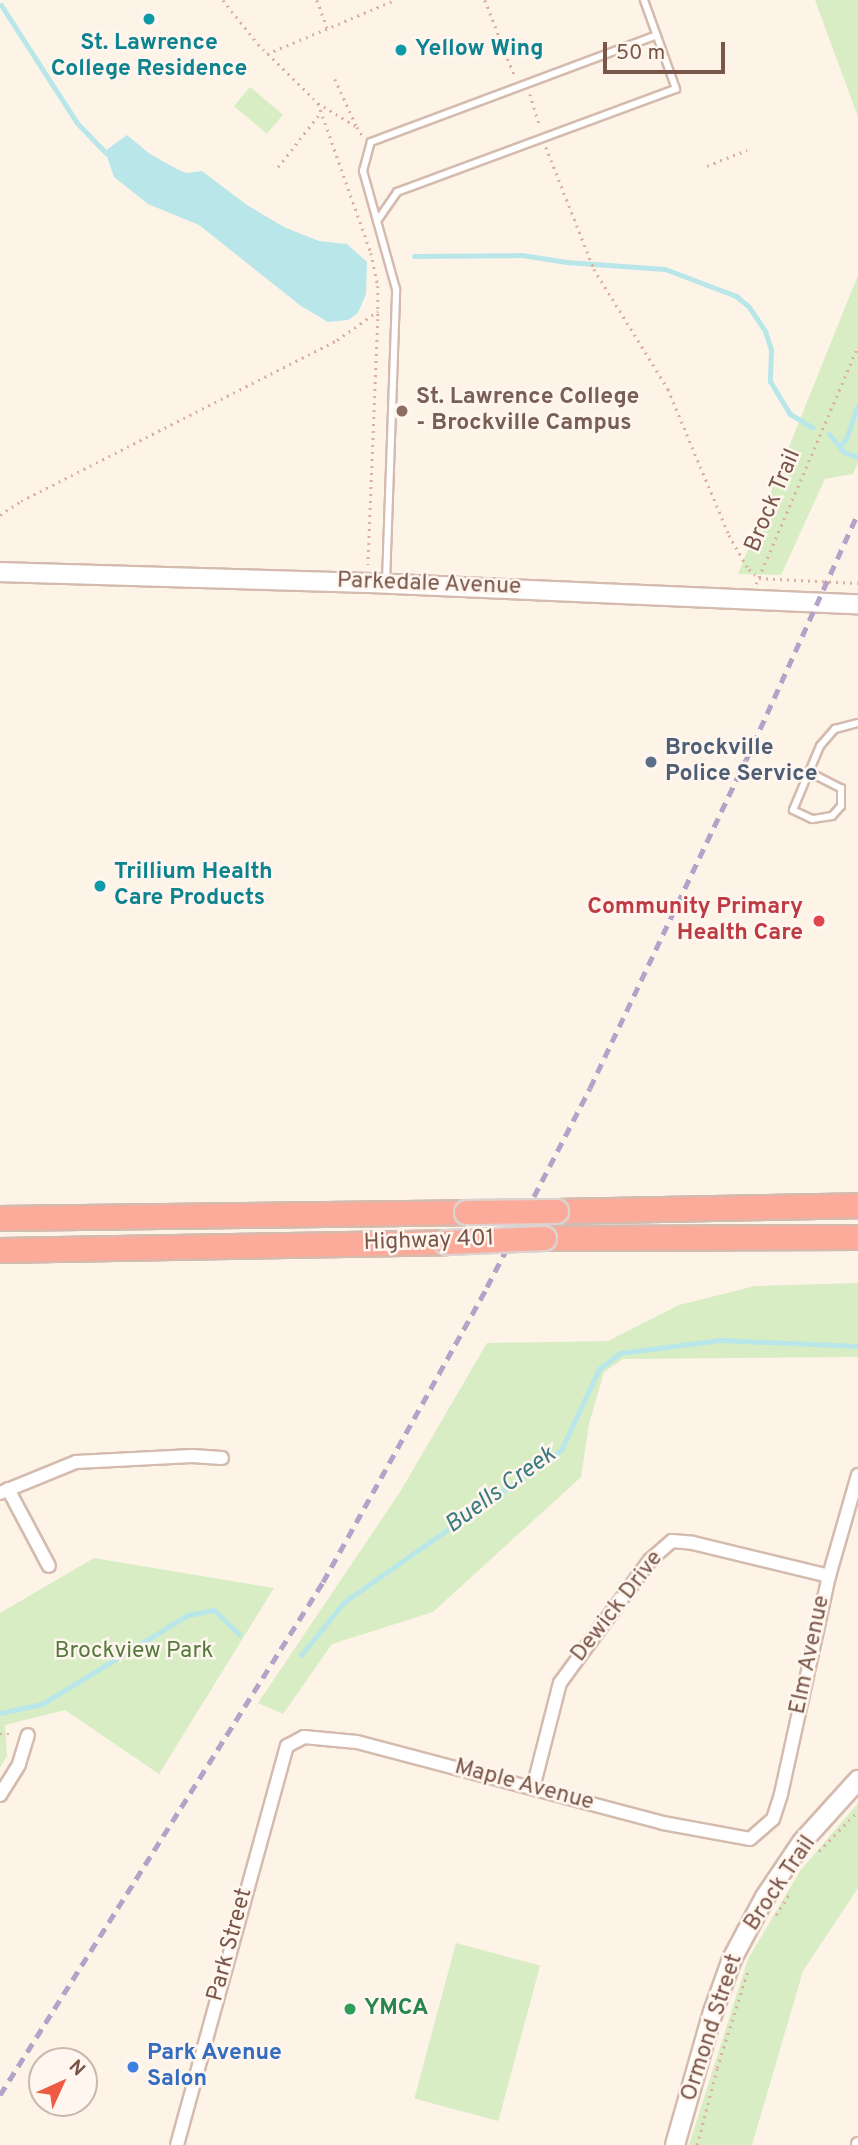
<!DOCTYPE html>
<html>
<head>
<meta charset="utf-8">
<style>
	body { margin:0 }
	#map { position:relative; width:858px; height:2145px; overflow:hidden; background:#fef3e7; font-family:Overpass,sans-serif }
	div>[style] { position:absolute }
	[style*='--x'] { left:calc(var(--x)*1px); top:calc(var(--y)*1px); width:calc(var(--w)*1px); rotate:calc(var(--a)*1deg) }
	.green>* { inset:0; background:#d8edc4; transform-origin:0 0 }
	.water>* { inset:0; background:#b9e7e9 }
	.stream>* { height:5px; margin:-2.5px; padding:0 2.5px; transform-origin:2.5px; border-radius:2.5px; background:#b9e7e9 }
	.path>* { height:2.5px; margin-top:-1.25px; transform-origin:0; background:repeating-linear-gradient(90deg,#dbb09f 0 2px,transparent 0 7px) }
	.roads { filter:drop-shadow(2px 0 #d4bbae) drop-shadow(-2px 0 #d4bbae) drop-shadow(0 2px #d4bbae) drop-shadow(0 -2px #d4bbae) }
	.lane>* { height:6px; margin:-3px; padding:0 3px; transform-origin:3px; border-radius:3px; background:#fff }
	.street>* { height:12px; margin:-6px; padding:0 6px; transform-origin:6px; border-radius:6px; background:#fff }
	.secondary>* { height:18px; margin:-9px; padding:0 9px; transform-origin:9px; border-radius:9px; background:#fff }
	.highway>* { height:23px; margin:-11.5px; padding:0 11.5px; transform-origin:11.5px; border-radius:11.5px; background:#fcaa9a }
	.rail>* { height:5px; margin-top:-2.5px; transform-origin:0; background:repeating-linear-gradient(90deg,#b4a3c9 0 10px,transparent 0 17px) }
	.path-bridge>* { height:2.5px; margin-top:-1.25px; transform-origin:0; background:repeating-linear-gradient(90deg,#dbb09f 0 2px,transparent 0 7px) }
	.bridges { filter:drop-shadow(2px 0 #dcd3d0) drop-shadow(-2px 0 #dcd3d0) drop-shadow(0 2px #dcd3d0) drop-shadow(0 -2px #dcd3d0) }
	.highway-bridge>* { height:23px; margin:-11.5px; padding:0 11.5px; transform-origin:11.5px; border-radius:11.5px; background:#fcaa9a }
	.dots>* { width:19px; height:19px; translate:-50% -50%; box-sizing:border-box; border:4px solid #fff7ef; border-radius:50% }
	span { translate:-50% -50%; white-space:nowrap; text-align:center; line-height:1.15; -webkit-text-stroke:5px #fff7ef; paint-order:stroke }
	.culture-label { font-size:23px; color:#0d838f; font-weight:700 }
	.left { translate:0 -50%; text-align:left }
	.education-label { font-size:23px; color:#785e54; font-weight:700 }
	.street-label { font-size:23px; color:#7a5649 }
	.service-label { font-size:23px; color:#4e5e75; font-weight:700 }
	.health-label { font-size:23px; color:#be3a42; font-weight:700 }
	.right { translate:-100% -50%; text-align:right }
	.park-label { font-size:23px; color:#557a3d }
	.leisure-label { font-size:23px; color:#27864d; font-weight:700 }
	.shop-label { font-size:23px; color:#366cbe; font-weight:700 }
	.water-label { font-size:24px; color:#3b7b80; font-style:italic }
	.north { position:absolute; left:28px; top:2047px; width:70px; height:70px; box-sizing:border-box; background:#fff7ef; border:2px solid #cab7ad; border-radius:50%; rotate:45deg; font-size:19px; font-weight:700; line-height:28px; text-align:center; color:#7a5649 }
	.north::after { content:''; display:block; margin:auto; width:24px; height:32px; background:#ef5a44; clip-path:polygon(50% 0,100% 100%,50% 72%,0 100%) }
	.scale { position:absolute; left:603px; top:42px; width:122px; height:32px; box-sizing:border-box; border:4px solid #7a5649; border-top:0; padding-left:9px; font-size:21px; line-height:24px; white-space:nowrap; color:#7a5649; -webkit-text-stroke:5px #fff7ef; paint-order:stroke }
</style>
</head>
<body>
<div id="map">
	<div class="green">
		<i style="clip-path:polygon(815px 0,858px 0,858px 117px)"></i>
		<i style="left:250px;top:87px;width:43px;height:25px;rotate:40deg"></i>
		<i style="clip-path:polygon(858px 275px,858px 463px,853px 474px,825px 479px,781px 575px,738px 574px)"></i>
		<i style="clip-path:polygon(858px 1283px,858px 1357px,623px 1359px,604px 1372px,589px 1424px,581px 1477px,433px 1612px,332px 1644px,283px 1714px,258px 1703px,400px 1492px,487px 1343px,608px 1341px,679px 1305px,755px 1286px)"></i>
		<i style="clip-path:polygon(94px 1558px,274px 1588px,159px 1774px,65px 1710px,5px 1725px,7px 1756px,0 1768px,0 1613px)"></i>
		<i style="clip-path:polygon(858px 1803px,858px 1888px,803px 1971px,752px 2145px,689px 2145px,748px 1959px,800px 1871px)"></i>
		<i style="left:456px;top:1943px;width:87px;height:161px;rotate:15deg"></i>
	</div>
	<div class="water">
		<i style="clip-path:polygon(127px 135px,150px 154px,177px 169px,186px 173px,202px 171px,247px 205px,284px 227px,319px 241px,347px 244px,367px 262px,366px 294px,358px 313px,348px 320px,328px 322px,301px 306px,199px 225px,148px 204px,114px 177px,105px 151px)"></i>
	</div>
	<div class="stream">
		<i style="--x:1;--y:5;--w:140;--a:57.2"></i>
		<i style="--x:77;--y:123;--w:42;--a:46"></i>
		<i style="--x:414;--y:256;--w:108;--a:-0.5"></i>
		<i style="--x:522;--y:255;--w:45;--a:9"></i>
		<i style="--x:566;--y:262;--w:99;--a:4"></i>
		<i style="--x:665;--y:269;--w:76;--a:20.8"></i>
		<i style="--x:736;--y:296;--w:17;--a:40"></i>
		<i style="--x:749;--y:307;--w:29;--a:56"></i>
		<i style="--x:765;--y:331;--w:20;--a:72"></i>
		<i style="--x:771;--y:350;--w:31;--a:92"></i>
		<i style="--x:770;--y:381;--w:39;--a:59"></i>
		<i style="--x:790;--y:414;--w:26;--a:31"></i>
		<i style="--x:829;--y:434;--w:23;--a:50"></i>
		<i style="--x:844;--y:452;--w:15;--a:20"></i>
		<i style="--x:841;--y:445;--w:8;--a:-50"></i>
		<i style="--x:846;--y:439;--w:36;--a:-71"></i>
		<i style="--x:301;--y:1655;--w:68;--a:-50.9"></i>
		<i style="--x:344;--y:1602;--w:265;--a:-35"></i>
		<i style="--x:561;--y:1450;--w:89;--a:-64.9"></i>
		<i style="--x:599;--y:1369;--w:26;--a:-37"></i>
		<i style="--x:620;--y:1353;--w:101;--a:-7.4"></i>
		<i style="--x:720;--y:1340;--w:138;--a:2.5"></i>
		<i style="--x:0;--y:1713;--w:43;--a:-12.1"></i>
		<i style="--x:42;--y:1704;--w:171;--a:-31.4"></i>
		<i style="--x:188;--y:1615;--w:26;--a:-11"></i>
		<i style="--x:214;--y:1610;--w:35;--a:44"></i>
	</div>
	<div class="path">
		<i style="--x:223;--y:0;--w:56;--a:51.5"></i>
		<i style="--x:258;--y:44;--w:84;--a:44.5"></i>
		<i style="--x:318;--y:103;--w:159;--a:70.5"></i>
		<i style="--x:371;--y:253;--w:34;--a:78"></i>
		<i style="--x:378;--y:286;--w:33;--a:90"></i>
		<i style="--x:378;--y:319;--w:246;--a:92.3"></i>
		<i style="--x:485;--y:0;--w:83;--a:68.7"></i>
		<i style="--x:267;--y:54;--w:139;--a:-22.9"></i>
		<i style="--x:335;--y:79;--w:53;--a:65.4"></i>
		<i style="--x:530;--y:94;--w:34;--a:73"></i>
		<i style="--x:318;--y:103;--w:46;--a:31.6"></i>
		<i style="--x:357;--y:127;--w:11;--a:56"></i>
		<i style="--x:546;--y:147;--w:131;--a:68.5"></i>
		<i style="--x:594;--y:269;--w:141;--a:58.3"></i>
		<i style="--x:668;--y:389;--w:158;--a:67.3"></i>
		<i style="--x:729;--y:535;--w:39;--a:60"></i>
		<i style="--x:749;--y:569;--w:13;--a:42"></i>
		<i style="--x:707;--y:166;--w:43;--a:-21.8"></i>
		<i style="--x:278;--y:167;--w:70;--a:-52"></i>
		<i style="--x:0;--y:515;--w:25;--a:-34"></i>
		<i style="--x:21;--y:501;--w:355;--a:-27"></i>
		<i style="--x:337;--y:340;--w:50;--a:-35.3"></i>
		<i style="--x:759;--y:578;--w:99;--a:2.9"></i>
		<i style="--x:756;--y:584;--w:259;--a:-66.8"></i>
		<i style="--x:0;--y:1734;--w:14;--a:0"></i>
		<i style="--x:819;--y:1851;--w:56;--a:-45.7"></i>
		<i style="--x:776;--y:1915;--w:25;--a:-58"></i>
		<i style="--x:697;--y:2145;--w:80;--a:-75.4"></i>
		<i style="--x:717;--y:2068;--w:103;--a:-72.4"></i>
	</div>
	<div class="roads">
		<div class="lane">
			<i style="--x:377;--y:221;--w:35;--a:-55"></i>
			<i style="--x:397;--y:192;--w:297;--a:-20.3"></i>
			<i style="--x:676;--y:89;--w:95;--a:-109.8"></i>
			<i style="--x:386;--y:582;--w:293;--a:-88"></i>
			<i style="--x:396;--y:289;--w:123;--a:-105.6"></i>
			<i style="--x:363;--y:171;--w:30;--a:-75"></i>
			<i style="--x:371;--y:142;--w:305;--a:-20.5"></i>
			<i style="--x:809;--y:772;--w:36;--a:27"></i>
			<i style="--x:841;--y:788;--w:18;--a:90"></i>
			<i style="--x:841;--y:806;--w:13;--a:132"></i>
			<i style="--x:832;--y:816;--w:20;--a:171"></i>
			<i style="--x:812;--y:819;--w:21;--a:-155"></i>
			<i style="--x:793;--y:810;--w:41;--a:-67.2"></i>
			<i style="--x:809;--y:772;--w:28;--a:-67"></i>
			<i style="--x:820;--y:746;--w:23;--a:-49"></i>
			<i style="--x:835;--y:729;--w:24;--a:-15"></i>
		</div>
		<div class="street">
			<i style="--x:8;--y:1489;--w:87;--a:62"></i>
			<i style="--x:0;--y:1493;--w:82;--a:-22.2"></i>
			<i style="--x:76;--y:1462;--w:116;--a:-3"></i>
			<i style="--x:192;--y:1456;--w:30;--a:4"></i>
			<i style="--x:533;--y:1788;--w:108;--a:-75.6"></i>
			<i style="--x:560;--y:1683;--w:152;--a:-53.8"></i>
			<i style="--x:650;--y:1560;--w:29;--a:-41"></i>
			<i style="--x:672;--y:1541;--w:21;--a:5"></i>
			<i style="--x:693;--y:1543;--w:140;--a:13.6"></i>
			<i style="--x:0;--y:1795;--w:36;--a:-58"></i>
			<i style="--x:19;--y:1764;--w:30;--a:-73"></i>
			<i style="--x:177;--y:2145;--w:414;--a:-74.6"></i>
			<i style="--x:287;--y:1746;--w:19;--a:-28"></i>
			<i style="--x:304;--y:1737;--w:53;--a:5.4"></i>
			<i style="--x:357;--y:1742;--w:317;--a:14.8"></i>
			<i style="--x:663;--y:1823;--w:88;--a:10.4"></i>
			<i style="--x:750;--y:1839;--w:30;--a:-41"></i>
			<i style="--x:773;--y:1819;--w:26;--a:-72"></i>
			<i style="--x:781;--y:1794;--w:223;--a:-77.6"></i>
			<i style="--x:829;--y:1576;--w:105;--a:-74"></i>
			<i style="--x:858;--y:2145;--w:1;--a:-90"></i>
		</div>
		<div class="secondary">
			<i style="--x:0;--y:572;--w:368;--a:1.7"></i>
			<i style="--x:368;--y:583;--w:490;--a:2.5"></i>
			<i style="--x:675;--y:2145;--w:138;--a:-74.1"></i>
			<i style="--x:713;--y:2012;--w:56;--a:-70.3"></i>
			<i style="--x:732;--y:1959;--w:70;--a:-62"></i>
			<i style="--x:765;--y:1897;--w:66;--a:-56.1"></i>
			<i style="--x:802;--y:1842;--w:84;--a:-47.9"></i>
		</div>
		<div class="highway">
			<i style="--x:556;--y:1211;--w:302;--a:-1.1"></i>
			<i style="--x:0;--y:1218;--w:466;--a:-0.7"></i>
			<i style="--x:544;--y:1238;--w:314;--a:-0.2"></i>
			<i style="--x:0;--y:1250;--w:446;--a:-1"></i>
		</div>
	</div>
	<div class="rail">
		<i style="--x:0;--y:2095;--w:606;--a:-57.8"></i>
		<i style="--x:323;--y:1582;--w:338;--a:-60.9"></i>
		<i style="--x:487;--y:1287;--w:224;--a:-62.6"></i>
		<i style="--x:590;--y:1088;--w:363;--a:-64.6"></i>
		<i style="--x:746;--y:760;--w:271;--a:-65.6"></i>
	</div>
	<div class="path-bridge">
		<i style="--x:317;--y:0;--w:35;--a:70"></i>
	</div>
	<div class="bridges">
		<div class="highway-bridge">
			<i style="--x:466;--y:1212;--w:90;--a:-0.6"></i>
			<i style="--x:446;--y:1242;--w:98;--a:-2.3"></i>
		</div>
	</div>
	<div class="dots">
		<i style="left:149px;top:19px;background:#0f9aa8"></i>
		<i style="left:401px;top:50px;background:#0f9aa8"></i>
		<i style="left:402px;top:411px;background:#8d6e63"></i>
		<i style="left:651px;top:762px;background:#5c6f8a"></i>
		<i style="left:100px;top:886px;background:#0f9aa8"></i>
		<i style="left:819px;top:921px;background:#e0444e"></i>
		<i style="left:350px;top:2009px;background:#2e9e5b"></i>
		<i style="left:133px;top:2067px;background:#3f7fe0"></i>
	</div>
	<div class="culture-label">
		<span style="left:149px;top:57px">St. Lawrence<br>College Residence</span>
		<span class="left" style="left:415px;top:50px">Yellow Wing</span>
		<span class="left" style="left:114px;top:886px">Trillium Health<br>Care Products</span>
	</div>
	<div class="education-label">
		<span class="left" style="left:416px;top:411px">St. Lawrence College<br>- Brockville Campus</span>
	</div>
	<div class="street-label">
		<span style="left:774px;top:501px;rotate:-67deg">Brock Trail</span>
		<span style="left:429px;top:585px;rotate:2deg">Parkedale Avenue</span>
		<span style="left:429px;top:1242px;rotate:-2deg">Highway 401</span>
		<span style="left:618px;top:1607px;rotate:-52deg">Dewick Drive</span>
		<span style="left:811px;top:1655px;rotate:-78deg">Elm Avenue</span>
		<span style="left:524px;top:1786px;rotate:15deg">Maple Avenue</span>
		<span style="left:781px;top:1884px;rotate:-56deg">Brock Trail</span>
		<span style="left:231px;top:1945px;rotate:-75deg">Park Street</span>
		<span style="left:713px;top:2028px;rotate:-72deg">Ormond Street</span>
	</div>
	<div class="service-label">
		<span class="left" style="left:665px;top:762px">Brockville<br>Police Service</span>
	</div>
	<div class="health-label">
		<span class="right" style="left:803px;top:921px">Community Primary<br>Health Care</span>
	</div>
	<div class="park-label">
		<span style="left:134px;top:1652px">Brockview Park</span>
	</div>
	<div class="leisure-label">
		<span class="left" style="left:364px;top:2009px">YMCA</span>
	</div>
	<div class="shop-label">
		<span class="left" style="left:147px;top:2067px">Park Avenue<br>Salon</span>
	</div>
	<div class="water-label">
		<span style="left:501px;top:1491px;rotate:-36deg">Buells Creek</span>
	</div>
	<div class="north">N</div>
	<div class="scale">50 m</div>
</div>
</body>
</html>
